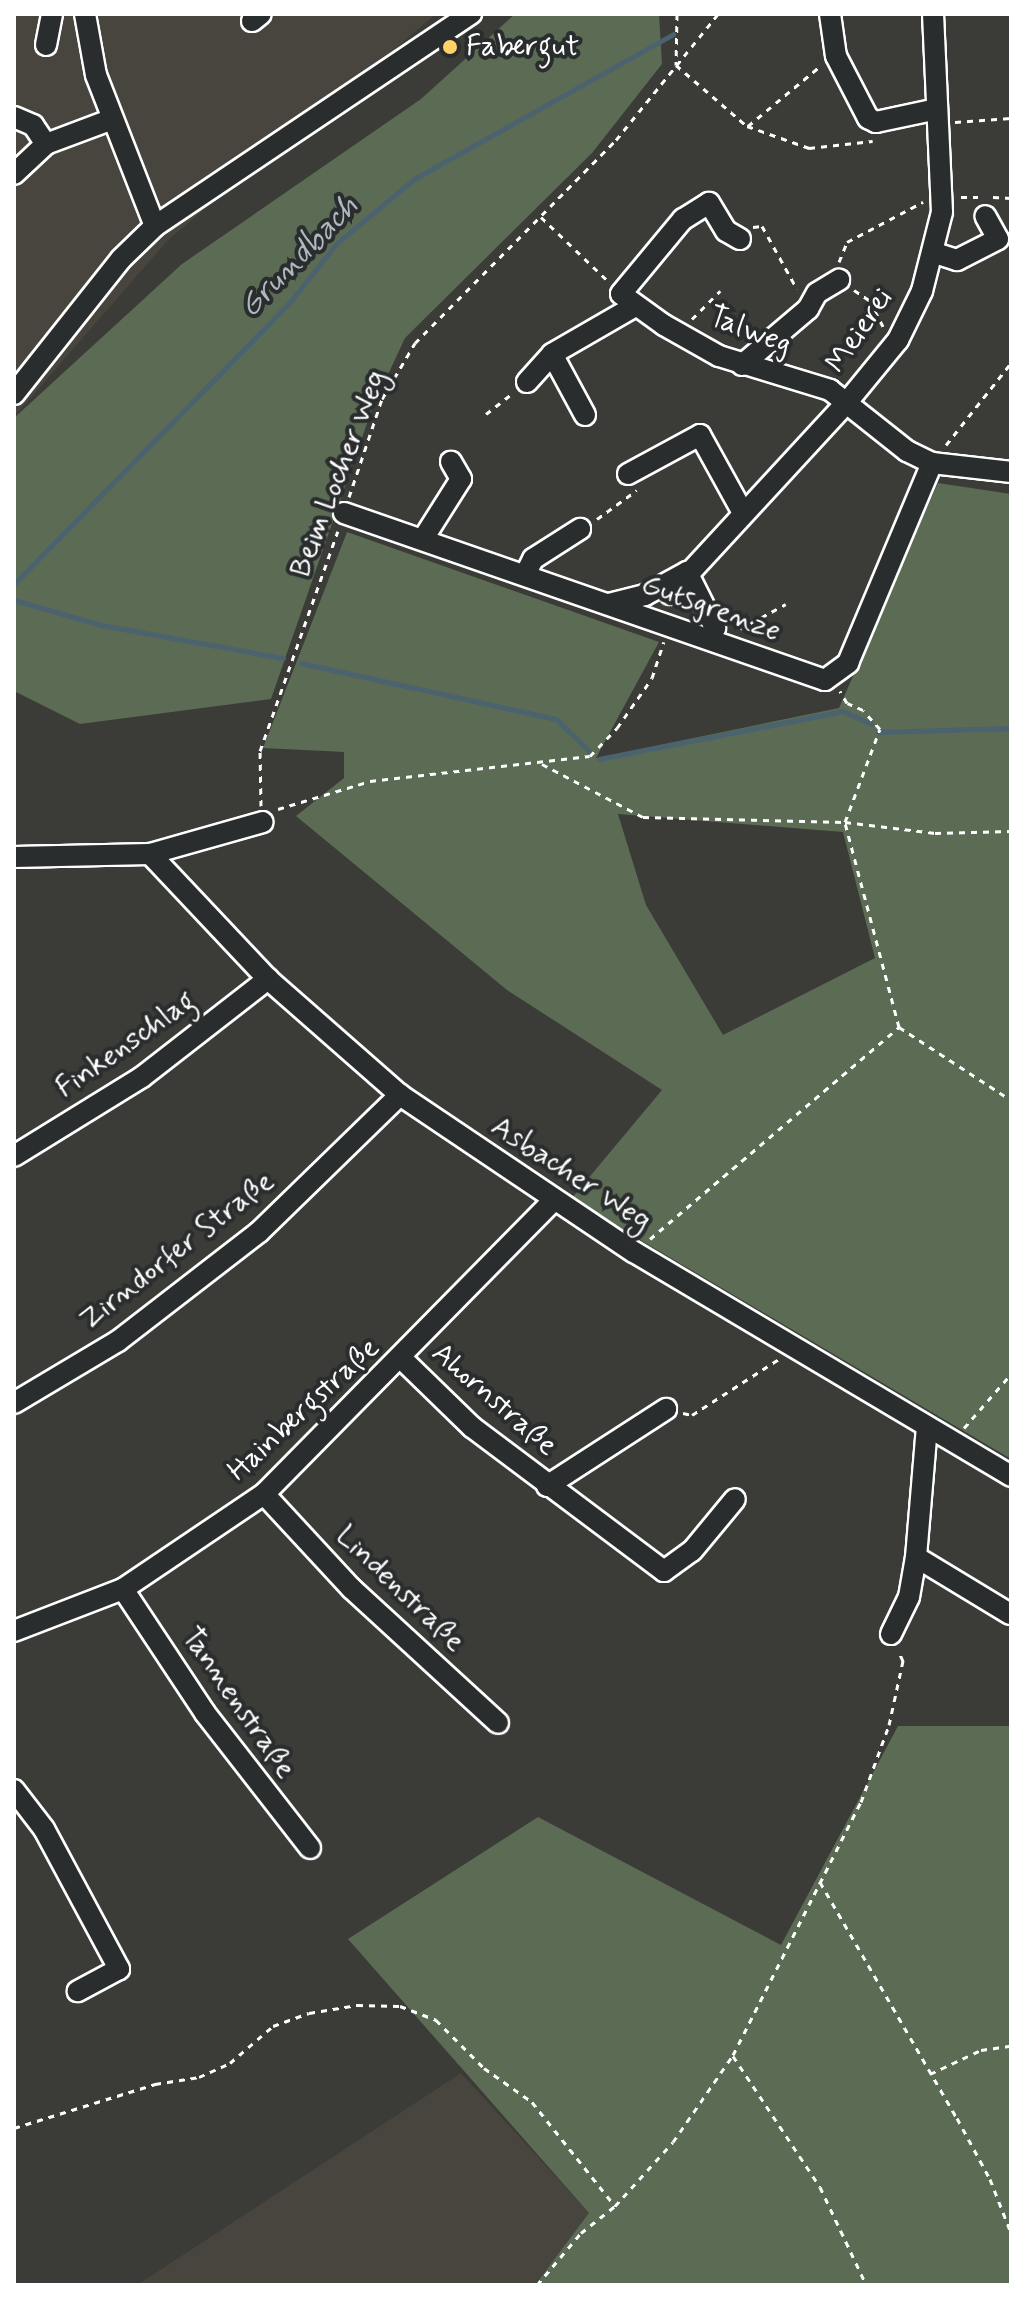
<!DOCTYPE html>
<html>
<head>
<meta charset="utf-8">
<style>
	body { margin:0 }
	#map { position:relative; width:1025px; height:2299px; overflow:hidden; background:#3b3b37; font-family:Mynerve,sans-serif }
	div>[style] { position:absolute }
	[style*='--x'] { left:calc(var(--x)*1px); top:calc(var(--y)*1px); width:calc(var(--w)*1px); rotate:calc(var(--a)*1deg) }
	.built>* { inset:0; background:#47453d }
	.green>* { inset:0; background:#5b6b54 }
	.stream>* { height:5px; margin:-2.5px; padding:0 2.5px; transform-origin:2.5px; border-radius:2.5px; background:#4b626f }
	.path>* { height:3px; margin-top:-1.5px; transform-origin:0; background:repeating-linear-gradient(90deg,#fff 0 6px,transparent 0 12px) }
	.roads { filter:drop-shadow(2px 0 #fff) drop-shadow(-2px 0 #fff) drop-shadow(0 2px #fff) drop-shadow(0 -2px #fff) }
	.minor>* { height:20px; margin:-10px; padding:0 10px; transform-origin:10px; border-radius:10px; background:#2a2d2e }
	.dots>* { width:22px; height:22px; translate:-50% -50%; box-sizing:border-box; border:4px solid #2a2d2e; border-radius:50% }
	span { translate:-50% -50%; white-space:nowrap; text-align:center; line-height:1.15; -webkit-text-stroke:8px #2a2d2e; paint-order:stroke }
	.poi-label { font-size:30px; color:#fff }
	.left { translate:0 -50%; text-align:left }
	.street-label { font-size:30px; color:#fff }
	.water-label { font-size:32px; color:#aeb8be; font-style:italic }
	.frame { position:absolute; inset:0; border:16px solid #fff; pointer-events:none }
</style>
</head>
<body>
<div id="map">
	<div class="built">
		<i style="clip-path:polygon(14px 14px,436px 14px,168px 240px,14px 417px)"></i>
		<i style="clip-path:polygon(461px 2073px,590px 2214px,534px 2285px,137px 2285px)"></i>
	</div>
	<div class="green">
		<i style="clip-path:polygon(515px 14px,659px 14px,662px 64px,592px 153px,405px 338px,372px 409px,271px 699px,80px 724px,14px 691px,14px 418px,182px 264px,421px 99px)"></i>
		<i style="clip-path:polygon(evenodd,938px 483px,1011px 494px,1011px 1459px,571px 1199px,662px 1090px,507px 990px,296px 816px,344px 778px,344px 752px,263px 748px,347px 532px,659px 642px,596px 758px,839px 708px,938px 483px,618px 814px,843px 832px,875px 958px,723px 1035px,646px 905px,618px 814px)"></i>
		<i style="clip-path:polygon(898px 1726px,1011px 1726px,1011px 2285px,535px 2285px,589px 2213px,348px 1939px,538px 1817px,781px 1945px)"></i>
	</div>
	<div class="stream">
		<i style="--x:14;--y:584;--w:395;--a:-45.6"></i>
		<i style="--x:290;--y:302;--w:75;--a:-51.5"></i>
		<i style="--x:337;--y:243;--w:100;--a:-39.7"></i>
		<i style="--x:414;--y:179;--w:297;--a:-29.2"></i>
		<i style="--x:14;--y:600;--w:91;--a:16"></i>
		<i style="--x:101;--y:625;--w:185;--a:10.3"></i>
		<i style="--x:301;--y:663;--w:261;--a:12.4"></i>
		<i style="--x:556;--y:719;--w:46;--a:44.1"></i>
		<i style="--x:878;--y:732;--w:133;--a:-1.7"></i>
		<i style="--x:599;--y:759;--w:249;--a:-11.1"></i>
		<i style="--x:843;--y:711;--w:31;--a:25"></i>
	</div>
	<div class="path">
		<i style="--x:677;--y:14;--w:51;--a:91.1"></i>
		<i style="--x:676;--y:65;--w:94;--a:40.7"></i>
		<i style="--x:747;--y:126;--w:66;--a:19.5"></i>
		<i style="--x:809;--y:148;--w:64;--a:-6.2"></i>
		<i style="--x:955;--y:122;--w:56;--a:-4.1"></i>
		<i style="--x:748;--y:126;--w:92;--a:-39.7"></i>
		<i style="--x:961;--y:197;--w:17;--a:0"></i>
		<i style="--x:993;--y:197;--w:18;--a:3"></i>
		<i style="--x:541;--y:217;--w:93;--a:43.7"></i>
		<i style="--x:753;--y:227;--w:9;--a:-6"></i>
		<i style="--x:762;--y:226;--w:72;--a:60.9"></i>
		<i style="--x:839;--y:262;--w:22;--a:-68"></i>
		<i style="--x:847;--y:242;--w:86;--a:-27.8"></i>
		<i style="--x:854;--y:290;--w:18;--a:34"></i>
		<i style="--x:869;--y:300;--w:30;--a:62"></i>
		<i style="--x:692;--y:319;--w:40;--a:-45"></i>
		<i style="--x:486;--y:414;--w:33;--a:-38"></i>
		<i style="--x:946;--y:445;--w:105;--a:-51.6"></i>
		<i style="--x:349;--y:497;--w:103;--a:-71.4"></i>
		<i style="--x:382;--y:399;--w:65;--a:-59.5"></i>
		<i style="--x:415;--y:343;--w:286;--a:-45.3"></i>
		<i style="--x:616;--y:140;--w:162;--a:-51"></i>
		<i style="--x:597;--y:519;--w:49;--a:-35.9"></i>
		<i style="--x:740;--y:629;--w:52;--a:-28.5"></i>
		<i style="--x:542;--y:764;--w:114;--a:27.7"></i>
		<i style="--x:643;--y:817;--w:202;--a:1.4"></i>
		<i style="--x:845;--y:822;--w:91;--a:7"></i>
		<i style="--x:935;--y:833;--w:76;--a:-1.5"></i>
		<i style="--x:261;--y:806;--w:55;--a:-91"></i>
		<i style="--x:260;--y:751;--w:233;--a:-70.5"></i>
		<i style="--x:278;--y:809;--w:96;--a:-16.9"></i>
		<i style="--x:370;--y:781;--w:221;--a:-6.5"></i>
		<i style="--x:590;--y:756;--w:39;--a:-46"></i>
		<i style="--x:617;--y:728;--w:61;--a:-55"></i>
		<i style="--x:652;--y:678;--w:38;--a:-72"></i>
		<i style="--x:899;--y:1027;--w:134;--a:33.1"></i>
		<i style="--x:650;--y:1239;--w:327;--a:-40.4"></i>
		<i style="--x:899;--y:1027;--w:212;--a:-104.8"></i>
		<i style="--x:845;--y:822;--w:99;--a:-69.4"></i>
		<i style="--x:880;--y:729;--w:25;--a:-132"></i>
		<i style="--x:863;--y:710;--w:17;--a:-156"></i>
		<i style="--x:847;--y:703;--w:14;--a:-120"></i>
		<i style="--x:683;--y:1413;--w:9;--a:13"></i>
		<i style="--x:692;--y:1415;--w:103;--a:-32.8"></i>
		<i style="--x:964;--y:1428;--w:72;--a:-49"></i>
		<i style="--x:820;--y:1882;--w:273;--a:59.9"></i>
		<i style="--x:957;--y:2118;--w:69;--a:61.6"></i>
		<i style="--x:990;--y:2179;--w:58;--a:68.7"></i>
		<i style="--x:733;--y:2056;--w:157;--a:56.4"></i>
		<i style="--x:820;--y:2187;--w:103;--a:64.7"></i>
		<i style="--x:930;--y:2074;--w:56;--a:-25.2"></i>
		<i style="--x:981;--y:2050;--w:30;--a:-8"></i>
		<i style="--x:14;--y:2128;--w:148;--a:-17.3"></i>
		<i style="--x:155;--y:2084;--w:45;--a:-9"></i>
		<i style="--x:199;--y:2077;--w:34;--a:-24"></i>
		<i style="--x:230;--y:2063;--w:57;--a:-40.7"></i>
		<i style="--x:273;--y:2026;--w:38;--a:-20"></i>
		<i style="--x:309;--y:2013;--w:49;--a:-9.5"></i>
		<i style="--x:357;--y:2005;--w:43;--a:1.3"></i>
		<i style="--x:400;--y:2006;--w:39;--a:21"></i>
		<i style="--x:436;--y:2020;--w:68;--a:45"></i>
		<i style="--x:484;--y:2068;--w:59;--a:35.3"></i>
		<i style="--x:532;--y:2102;--w:133;--a:51.4"></i>
		<i style="--x:537;--y:2285;--w:68;--a:-49.8"></i>
		<i style="--x:581;--y:2233;--w:43;--a:-38.5"></i>
		<i style="--x:615;--y:2206;--w:86;--a:-47.8"></i>
		<i style="--x:673;--y:2142;--w:106;--a:-55.4"></i>
		<i style="--x:733;--y:2055;--w:284;--a:-63.2"></i>
		<i style="--x:861;--y:1802;--w:82;--a:-70"></i>
		<i style="--x:889;--y:1725;--w:66;--a:-77.7"></i>
		<i style="--x:903;--y:1661;--w:10;--a:-114"></i>
	</div>
	<div class="roads">
		<div class="minor">
			<i style="--x:85;--y:14;--w:62;--a:79.8"></i>
			<i style="--x:96;--y:75;--w:162;--a:68.7"></i>
			<i style="--x:830;--y:14;--w:42;--a:81.9"></i>
			<i style="--x:836;--y:56;--w:70;--a:62.7"></i>
			<i style="--x:868;--y:118;--w:9;--a:27"></i>
			<i style="--x:876;--y:122;--w:62;--a:-12"></i>
			<i style="--x:252;--y:21;--w:11;--a:-38"></i>
			<i style="--x:46;--y:45;--w:32;--a:-79"></i>
			<i style="--x:14;--y:117;--w:21;--a:23"></i>
			<i style="--x:33;--y:125;--w:23;--a:56"></i>
			<i style="--x:14;--y:174;--w:44;--a:-43.2"></i>
			<i style="--x:46;--y:144;--w:68;--a:-20.6"></i>
			<i style="--x:740;--y:239;--w:16;--a:-150"></i>
			<i style="--x:726;--y:231;--w:33;--a:-121"></i>
			<i style="--x:709;--y:203;--w:31;--a:148"></i>
			<i style="--x:683;--y:219;--w:97;--a:129.6"></i>
			<i style="--x:621;--y:294;--w:53;--a:35.8"></i>
			<i style="--x:664;--y:325;--w:63;--a:29.4"></i>
			<i style="--x:719;--y:356;--w:116;--a:17"></i>
			<i style="--x:830;--y:390;--w:98;--a:38.4"></i>
			<i style="--x:907;--y:451;--w:28;--a:26"></i>
			<i style="--x:932;--y:463;--w:80;--a:6.5"></i>
			<i style="--x:935;--y:253;--w:23;--a:18"></i>
			<i style="--x:957;--y:260;--w:46;--a:-27.1"></i>
			<i style="--x:998;--y:239;--w:26;--a:-119"></i>
			<i style="--x:742;--y:365;--w:87;--a:-40.3"></i>
			<i style="--x:808;--y:309;--w:18;--a:-61"></i>
			<i style="--x:817;--y:293;--w:26;--a:-31"></i>
			<i style="--x:527;--y:382;--w:38;--a:-48"></i>
			<i style="--x:14;--y:394;--w:172;--a:-51.6"></i>
			<i style="--x:121;--y:259;--w:47;--a:-44.1"></i>
			<i style="--x:155;--y:226;--w:381;--a:-33.9"></i>
			<i style="--x:585;--y:415;--w:69;--a:-118.4"></i>
			<i style="--x:552;--y:354;--w:96;--a:-30"></i>
			<i style="--x:628;--y:474;--w:82;--a:-28.4"></i>
			<i style="--x:700;--y:435;--w:89;--a:61.1"></i>
			<i style="--x:344;--y:513;--w:509;--a:19.15"></i>
			<i style="--x:825;--y:680;--w:29;--a:-36"></i>
			<i style="--x:848;--y:663;--w:217;--a:-67.2"></i>
			<i style="--x:423;--y:539;--w:71;--a:-57.7"></i>
			<i style="--x:461;--y:479;--w:20;--a:-120"></i>
			<i style="--x:526;--y:573;--w:16;--a:-63"></i>
			<i style="--x:533;--y:559;--w:56;--a:-32.6"></i>
			<i style="--x:670;--y:594;--w:263;--a:-47.3"></i>
			<i style="--x:848;--y:401;--w:79;--a:-50.7"></i>
			<i style="--x:898;--y:340;--w:55;--a:-63.9"></i>
			<i style="--x:922;--y:291;--w:81;--a:-75.8"></i>
			<i style="--x:942;--y:212;--w:198;--a:-92.6"></i>
			<i style="--x:609;--y:604;--w:37;--a:-14"></i>
			<i style="--x:645;--y:595;--w:48;--a:-28.7"></i>
			<i style="--x:687;--y:572;--w:63;--a:63.4"></i>
			<i style="--x:150;--y:854;--w:172;--a:46.7"></i>
			<i style="--x:268;--y:979;--w:176;--a:41.3"></i>
			<i style="--x:400;--y:1095;--w:282;--a:33.9"></i>
			<i style="--x:634;--y:1252;--w:439;--a:30.7"></i>
			<i style="--x:14;--y:857;--w:136;--a:-1.3"></i>
			<i style="--x:150;--y:854;--w:117;--a:-15.8"></i>
			<i style="--x:14;--y:1156;--w:150;--a:-31.7"></i>
			<i style="--x:142;--y:1077;--w:160;--a:-37.9"></i>
			<i style="--x:402;--y:1359;--w:98;--a:44.2"></i>
			<i style="--x:472;--y:1427;--w:240;--a:36.9"></i>
			<i style="--x:664;--y:1571;--w:34;--a:-36"></i>
			<i style="--x:692;--y:1551;--w:67;--a:-50.4"></i>
			<i style="--x:14;--y:1403;--w:121;--a:-30.8"></i>
			<i style="--x:118;--y:1341;--w:178;--a:-37.7"></i>
			<i style="--x:259;--y:1232;--w:197;--a:-44.2"></i>
			<i style="--x:547;--y:1486;--w:142;--a:-32.9"></i>
			<i style="--x:264;--y:1494;--w:129;--a:47.2"></i>
			<i style="--x:352;--y:1589;--w:198;--a:42.5"></i>
			<i style="--x:916;--y:1557;--w:110;--a:31.2"></i>
			<i style="--x:123;--y:1589;--w:149;--a:56.5"></i>
			<i style="--x:205;--y:1713;--w:171;--a:52.1"></i>
			<i style="--x:14;--y:1631;--w:117;--a:-21.1"></i>
			<i style="--x:123;--y:1589;--w:170;--a:-34"></i>
			<i style="--x:264;--y:1494;--w:412;--a:-45.4"></i>
			<i style="--x:891;--y:1634;--w:41;--a:-64.1"></i>
			<i style="--x:909;--y:1597;--w:41;--a:-80.1"></i>
			<i style="--x:916;--y:1557;--w:130;--a:-85.2"></i>
			<i style="--x:14;--y:1790;--w:49;--a:52.4"></i>
			<i style="--x:44;--y:1829;--w:159;--a:61.8"></i>
			<i style="--x:119;--y:1969;--w:47;--a:151.8"></i>
		</div>
	</div>
	<div class="dots">
		<i style="left:450px;top:47px;background:#ffd166"></i>
	</div>
	<div class="poi-label">
		<span class="left" style="left:466px;top:47px">Fabergut</span>
	</div>
	<div class="street-label">
		<span style="left:750px;top:331px;rotate:21deg">Talweg</span>
		<span style="left:860px;top:331px;rotate:-56deg">Meierei</span>
		<span style="left:339px;top:474px;rotate:-69deg">Beim Locher Weg</span>
		<span style="left:711px;top:608px;rotate:20deg">Gutsgrenze</span>
		<span style="left:126px;top:1045px;rotate:-35deg">Finkenschlag</span>
		<span style="left:571px;top:1174px;rotate:33deg">Asbacher Weg</span>
		<span style="left:177px;top:1251px;rotate:-38deg">Zirndorfer Straße</span>
		<span style="left:494px;top:1400px;rotate:41deg">Ahornstraße</span>
		<span style="left:304px;top:1410px;rotate:-43deg">Hainbergstraße</span>
		<span style="left:400px;top:1589px;rotate:44deg">Lindenstraße</span>
		<span style="left:238px;top:1703px;rotate:55deg">Tannenstraße</span>
	</div>
	<div class="water-label">
		<span style="left:299px;top:257px;rotate:-46deg">Grundbach</span>
	</div>
	<div class="frame"></div>
</div>
</body>
</html>
